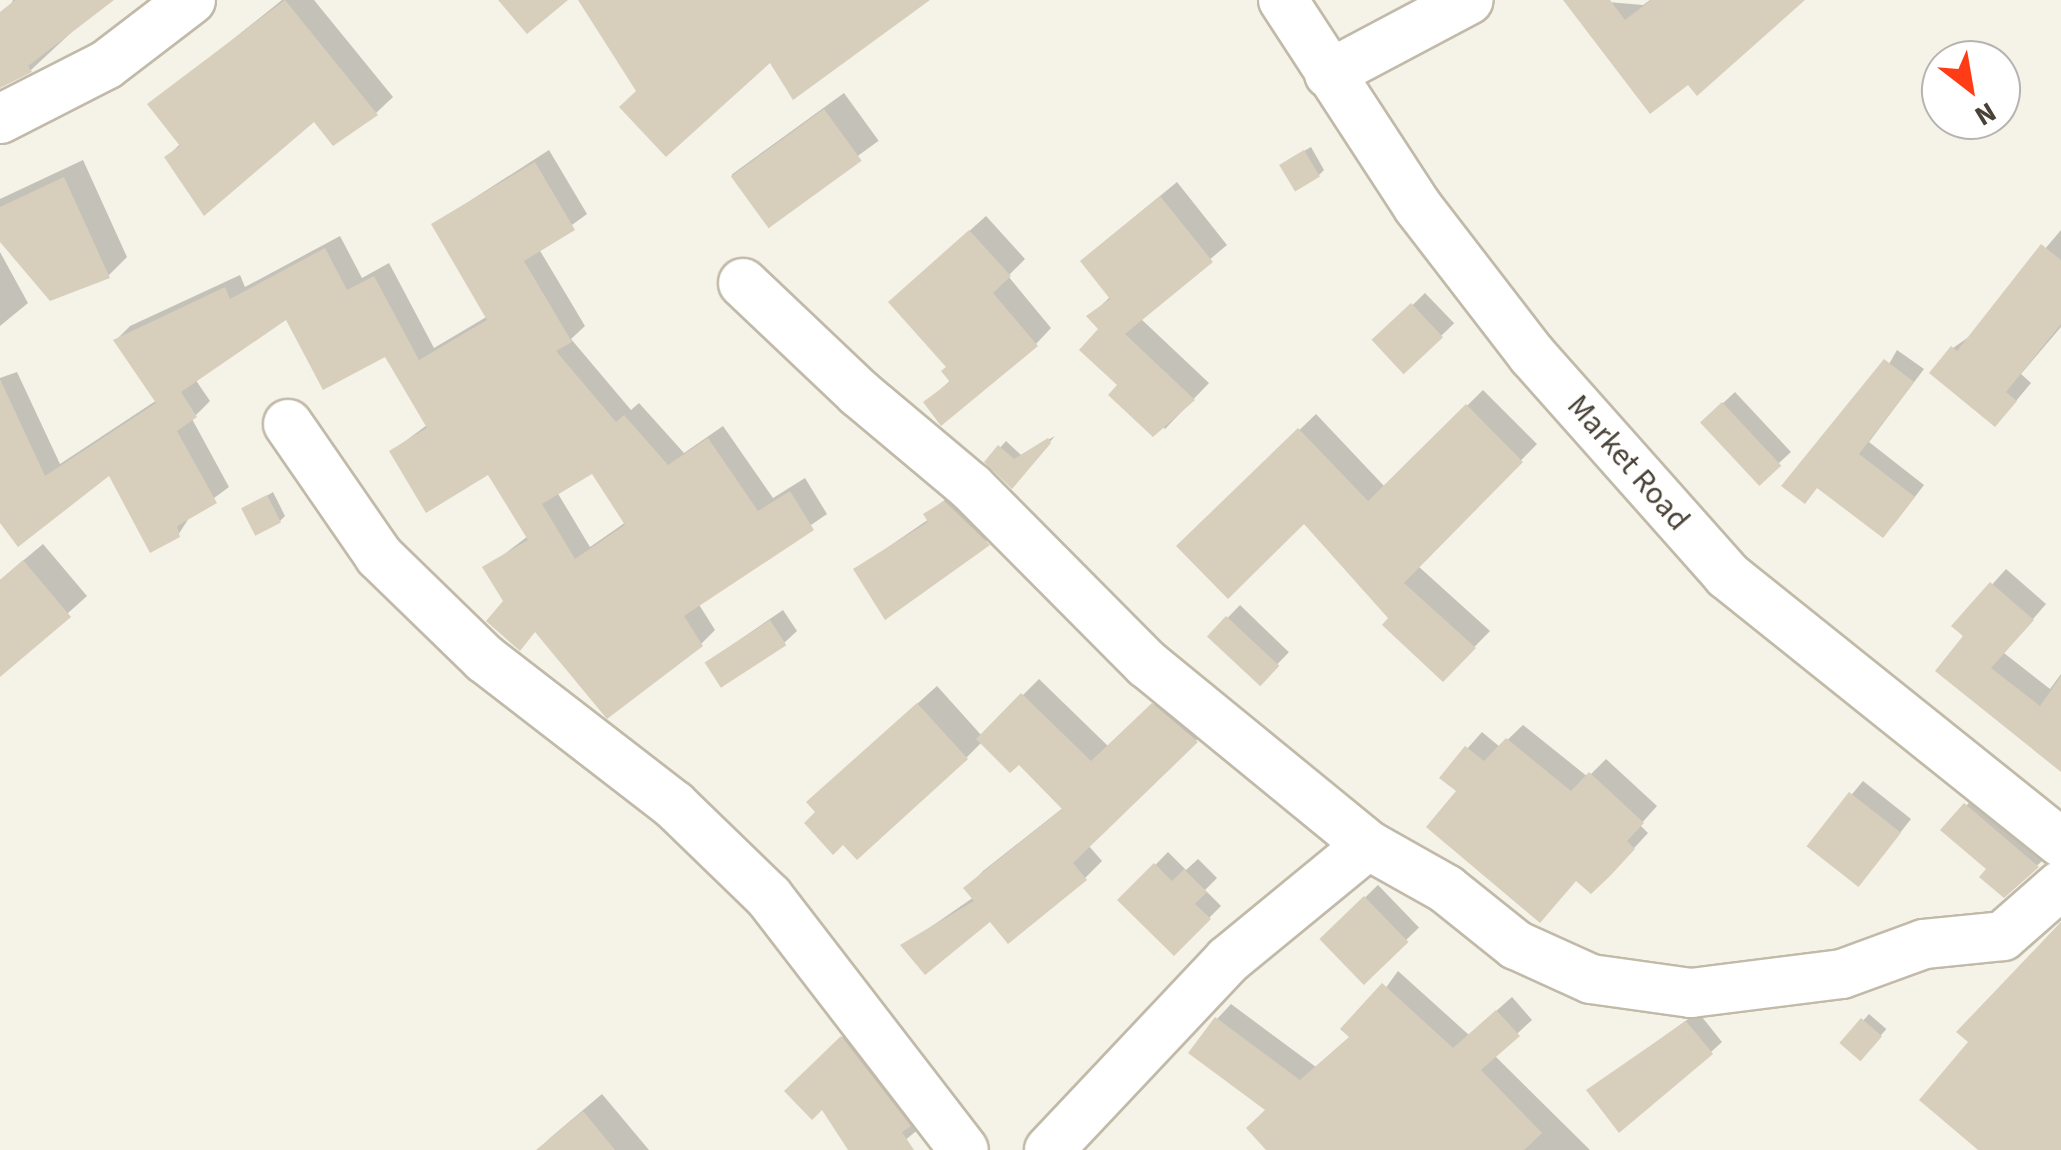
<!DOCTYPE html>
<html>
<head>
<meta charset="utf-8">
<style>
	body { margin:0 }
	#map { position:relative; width:2061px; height:1150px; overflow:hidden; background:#f5f2e8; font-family:"Source Sans 3",sans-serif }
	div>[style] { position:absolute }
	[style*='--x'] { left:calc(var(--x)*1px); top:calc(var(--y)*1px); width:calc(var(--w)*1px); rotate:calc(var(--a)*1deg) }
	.shadow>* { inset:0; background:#0003; transform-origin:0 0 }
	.building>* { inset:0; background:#d8cebc; transform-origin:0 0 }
	.roads { filter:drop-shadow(2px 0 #c2baa9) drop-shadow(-2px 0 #c2baa9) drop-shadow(0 2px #c2baa9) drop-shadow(0 -2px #c2baa9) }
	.minor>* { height:48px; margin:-24px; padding:0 24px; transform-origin:24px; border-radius:24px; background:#fff }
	span { translate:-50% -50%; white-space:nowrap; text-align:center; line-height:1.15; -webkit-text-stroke:10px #fff; paint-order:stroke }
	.street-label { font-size:32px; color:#4a4236 }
	.north { position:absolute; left:1921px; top:40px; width:100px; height:100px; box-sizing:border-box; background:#fff; border:2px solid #b7b3af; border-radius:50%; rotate:149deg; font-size:28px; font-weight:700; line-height:40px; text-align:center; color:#4a4236 }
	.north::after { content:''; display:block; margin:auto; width:35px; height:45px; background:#ff3c15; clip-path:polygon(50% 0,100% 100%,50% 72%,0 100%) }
</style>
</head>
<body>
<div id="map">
	<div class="shadow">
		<i style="clip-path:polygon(106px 0,31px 70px,5px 83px,0 27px,13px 0)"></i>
		<i style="clip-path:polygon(282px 0,314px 0,393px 97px,376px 113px,314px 119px,167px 157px,181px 143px,151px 105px)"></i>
		<i style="clip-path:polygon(1585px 0,1643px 5px,1650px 0,1802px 0,1698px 92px)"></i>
		<i style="left:844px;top:93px;width:59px;height:139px;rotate:54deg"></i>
		<i style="clip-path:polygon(1311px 147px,1324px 170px,1319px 175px,1288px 160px)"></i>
		<i style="clip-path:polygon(evenodd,549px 150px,587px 214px,539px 249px,585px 326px,571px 339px,631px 410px,639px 403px,684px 453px,723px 426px,773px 498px,805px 478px,827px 514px,698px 603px,715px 630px,701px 644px,537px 630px,506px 601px,486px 568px,528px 536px,489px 472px,392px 451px,427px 425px,386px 354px,287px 316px,195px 379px,210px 401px,192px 419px,229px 487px,191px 515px,178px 535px,110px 473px,0 519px,0 378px,17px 372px,60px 464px,157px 400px,116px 340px,130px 326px,240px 275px,245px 287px,340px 236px,362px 278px,389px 263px,434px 348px,488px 316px,434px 224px,549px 150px,592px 470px,626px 522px,590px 547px,557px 492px,592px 470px)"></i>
		<i style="clip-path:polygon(83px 160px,127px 257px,108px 276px,0 238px,0 199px)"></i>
		<i style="clip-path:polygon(1177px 182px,1227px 245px,1140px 318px,1209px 383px,1165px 429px,1120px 385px,1101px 328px,1090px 316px,1111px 296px,1099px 246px)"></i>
		<i style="clip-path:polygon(986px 216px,1025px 259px,1008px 276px,1051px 328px,1036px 344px,926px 402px,952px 379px,907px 287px)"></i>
		<i style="clip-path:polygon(2061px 230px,2061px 327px,2021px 374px,2031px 383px,2011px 407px,1953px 348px,1973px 334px)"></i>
		<i style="clip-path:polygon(0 252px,28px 303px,0 326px)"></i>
		<i style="left:1425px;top:293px;width:42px;height:69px;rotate:46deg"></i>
		<i style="clip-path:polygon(1897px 350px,1924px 369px,1869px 442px,1924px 485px,1894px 524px,1819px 486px)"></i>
		<i style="clip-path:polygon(1483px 390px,1537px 444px,1418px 566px,1490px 631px,1443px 679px,1304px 520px,1179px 546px,1316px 414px,1385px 487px)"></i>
		<i style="left:1735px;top:392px;width:82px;height:43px;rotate:47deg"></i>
		<i style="clip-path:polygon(1055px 436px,1017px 480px,987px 462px,1006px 441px,1021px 455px)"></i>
		<i style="clip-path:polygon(958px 490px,1000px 531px,885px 616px,856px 569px,929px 519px,926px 514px)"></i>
		<i style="clip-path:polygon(273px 492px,285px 516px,280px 521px,245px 509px)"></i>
		<i style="clip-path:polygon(43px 544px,87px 596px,0 674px,0 580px)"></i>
		<i style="clip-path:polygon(2006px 569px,2046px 604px,2004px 653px,2050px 689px,2061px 674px,2061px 768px,1955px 626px)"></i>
		<i style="left:1240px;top:605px;width:68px;height:42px;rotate:44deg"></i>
		<i style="clip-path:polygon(783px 610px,797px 631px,784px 643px,707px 662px)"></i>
		<i style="clip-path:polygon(1039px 679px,1109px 747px,1170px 689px,1213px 724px,1088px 845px,1102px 861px,1085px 878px,991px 919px,903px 946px,974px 897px,967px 888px,983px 871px,1064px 807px,1019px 761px,982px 742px,966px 758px,818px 812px,828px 784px,937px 686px,982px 736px)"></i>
		<i style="clip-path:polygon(1523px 725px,1588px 777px,1606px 759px,1657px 806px,1640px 825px,1648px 833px,1624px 859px,1460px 791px,1442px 777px,1482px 732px,1500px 747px)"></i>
		<i style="clip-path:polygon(1863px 781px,1911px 819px,1869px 872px,1809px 846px)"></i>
		<i style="clip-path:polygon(1978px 793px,2050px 854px,2004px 895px,1989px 869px,1944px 830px)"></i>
		<i style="clip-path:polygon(1168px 852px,1186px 870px,1198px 859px,1217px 878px,1205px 890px,1221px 906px,1174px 953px,1121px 900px)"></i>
		<i style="left:1378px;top:885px;width:59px;height:77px;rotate:46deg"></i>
		<i style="clip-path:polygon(2061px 922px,2061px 1150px,1982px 1150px,1972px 1042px,1960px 1032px)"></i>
		<i style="clip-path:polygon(1398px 971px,1469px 1035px,1512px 997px,1532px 1020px,1494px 1055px,1590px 1150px,1269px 1150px,1268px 1109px,1217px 1019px,1231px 1004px,1316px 1067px,1351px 1036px)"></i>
		<i style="clip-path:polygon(1698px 1012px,1722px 1042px,1711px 1052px,1589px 1090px)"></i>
		<i style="left:1869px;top:1014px;width:23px;height:39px;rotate:41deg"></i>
		<i style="clip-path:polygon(855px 1025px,920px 1128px,893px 1150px,851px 1150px,823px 1106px,787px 1091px)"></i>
		<i style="clip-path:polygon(602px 1094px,649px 1150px,538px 1150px,550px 1138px)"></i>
	</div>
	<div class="building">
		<i style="clip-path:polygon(15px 0,114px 0,28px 66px,32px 72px,0 88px,0 12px)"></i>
		<i style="clip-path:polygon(285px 0,378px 115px,333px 146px,314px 122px,204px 216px,164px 157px,180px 146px,147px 104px)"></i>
		<i style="clip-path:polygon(498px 0,568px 0,527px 34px)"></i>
		<i style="clip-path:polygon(578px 0,930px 0,793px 100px,770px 63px,666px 157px,619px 107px,636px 91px)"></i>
		<i style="clip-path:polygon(1563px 0,1610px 0,1625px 20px,1651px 0,1805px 0,1697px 96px,1688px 85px,1650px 114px)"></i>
		<i style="left:824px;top:109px;width:64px;height:115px;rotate:54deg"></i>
		<i style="left:1304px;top:150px;width:31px;height:29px;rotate:59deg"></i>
		<i style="clip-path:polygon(evenodd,535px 162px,575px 230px,524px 261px,572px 342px,556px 351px,616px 422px,624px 415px,668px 465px,708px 438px,758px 511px,790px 491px,814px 530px,684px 616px,703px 646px,607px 719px,535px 632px,520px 651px,486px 621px,503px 601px,482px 567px,528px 540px,488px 475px,426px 513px,389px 451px,427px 428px,385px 357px,323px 390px,286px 320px,181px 392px,197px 417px,177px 431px,217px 503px,177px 526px,180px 537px,150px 553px,109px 476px,18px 547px,0 523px,0 379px,45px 476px,156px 403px,113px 340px,225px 287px,230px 299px,325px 248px,347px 290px,374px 276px,419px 360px,487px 320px,431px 224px,535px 162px,592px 474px,625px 525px,575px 559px,542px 504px,592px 474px)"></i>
		<i style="clip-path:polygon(64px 177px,110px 278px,50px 301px,0 242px,0 207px)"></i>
		<i style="clip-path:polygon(1160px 196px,1213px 262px,1125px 334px,1195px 400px,1153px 437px,1108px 395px,1117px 385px,1079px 350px,1098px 329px,1086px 316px,1110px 299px,1080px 261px)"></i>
		<i style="clip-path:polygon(969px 230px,1011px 276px,993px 293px,1038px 346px,941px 426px,923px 402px,950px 382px,941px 371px,946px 367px,888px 302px)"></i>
		<i style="clip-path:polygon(2041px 244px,2061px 260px,2061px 324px,2006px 392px,2017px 401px,1995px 427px,1929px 373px,1951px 346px,1957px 351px)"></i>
		<i style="left:1411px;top:303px;width:47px;height:54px;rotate:47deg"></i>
		<i style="clip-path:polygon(1884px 359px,1914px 382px,1859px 454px,1915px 497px,1883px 538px,1817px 488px,1805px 504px,1781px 486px)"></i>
		<i style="left:1722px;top:402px;width:87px;height:30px;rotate:47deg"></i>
		<i style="clip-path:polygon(1466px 404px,1523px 462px,1404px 583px,1476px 648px,1443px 682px,1382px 625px,1388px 618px,1304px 524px,1228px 599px,1176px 546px,1298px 428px,1368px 501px)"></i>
		<i style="clip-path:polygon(1048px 438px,1051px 443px,1012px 489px,984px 462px,998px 445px,1014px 459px)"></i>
		<i style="left:267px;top:495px;width:31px;height:29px;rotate:63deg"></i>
		<i style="clip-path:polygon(944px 501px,990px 545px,885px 620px,853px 569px,928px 522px,923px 514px)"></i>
		<i style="clip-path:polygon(23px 560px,71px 617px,0 677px,0 580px)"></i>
		<i style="clip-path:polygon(1990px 582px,2034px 620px,1991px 668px,2040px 706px,2061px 676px,2061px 772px,1935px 671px,1963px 636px,1951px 626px)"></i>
		<i style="left:1226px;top:616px;width:73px;height:28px;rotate:43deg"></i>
		<i style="left:770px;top:620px;width:30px;height:78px;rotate:57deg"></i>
		<i style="clip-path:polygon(1021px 693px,1091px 761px,1152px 703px,1198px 742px,1073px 863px,1087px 880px,1008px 944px,990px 922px,925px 975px,900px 945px,974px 901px,963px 888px,1062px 809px,1019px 765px,1010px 773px,976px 739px)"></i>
		<i style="clip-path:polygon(917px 703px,968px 759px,857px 860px,843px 845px,833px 855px,804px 823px,815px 812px,806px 802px)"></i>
		<i style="clip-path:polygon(1506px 738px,1571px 791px,1589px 772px,1644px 823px,1627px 841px,1635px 849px,1609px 877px,1591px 894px,1576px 881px,1540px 923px,1426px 827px,1456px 791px,1439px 778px,1465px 746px,1484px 761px)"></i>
		<i style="left:1849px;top:792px;width:66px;height:69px;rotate:38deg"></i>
		<i style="clip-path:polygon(1964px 803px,2039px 867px,2004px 898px,1979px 877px,1986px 869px,1940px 830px)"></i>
		<i style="clip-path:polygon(1154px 863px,1172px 881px,1184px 869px,1207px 892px,1195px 904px,1211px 919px,1174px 956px,1117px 900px)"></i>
		<i style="left:1364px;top:896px;width:64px;height:62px;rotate:46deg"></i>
		<i style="clip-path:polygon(2061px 922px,2061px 1150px,1978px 1150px,1919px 1100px,1968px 1042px,1956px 1032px)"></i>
		<i style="clip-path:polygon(1382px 983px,1453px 1048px,1496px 1010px,1520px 1036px,1481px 1070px,1542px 1133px,1524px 1150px,1266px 1150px,1246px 1128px,1265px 1110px,1188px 1053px,1215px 1017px,1300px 1080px,1349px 1037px,1340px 1029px)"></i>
		<i style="left:1861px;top:1018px;width:28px;height:33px;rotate:41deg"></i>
		<i style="clip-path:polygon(1686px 1021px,1713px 1054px,1619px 1133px,1586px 1090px)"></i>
		<i style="clip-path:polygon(841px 1036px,911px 1126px,902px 1132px,914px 1150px,848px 1150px,822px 1110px,812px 1120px,784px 1091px)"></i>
		<i style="clip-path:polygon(583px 1111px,615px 1150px,536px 1150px)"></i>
	</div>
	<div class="roads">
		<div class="minor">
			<i style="--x:1283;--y:0;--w:247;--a:56.9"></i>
			<i style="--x:1418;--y:207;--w:187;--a:52.4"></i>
			<i style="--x:1532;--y:355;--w:294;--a:48.4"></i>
			<i style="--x:1727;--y:575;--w:428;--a:38.7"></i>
			<i style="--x:1329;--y:74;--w:158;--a:-27.9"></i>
			<i style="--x:0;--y:119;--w:119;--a:-27"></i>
			<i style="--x:106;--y:65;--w:107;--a:-37.4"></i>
			<i style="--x:743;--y:283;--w:160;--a:43.5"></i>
			<i style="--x:859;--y:393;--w:146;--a:40"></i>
			<i style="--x:971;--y:487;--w:250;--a:45.2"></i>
			<i style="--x:1147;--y:664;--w:286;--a:39.3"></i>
			<i style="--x:1368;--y:845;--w:90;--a:29.4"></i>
			<i style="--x:1446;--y:889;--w:90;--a:38.7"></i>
			<i style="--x:1516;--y:945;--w:82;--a:24.4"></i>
			<i style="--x:1591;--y:979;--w:101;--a:8"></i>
			<i style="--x:1691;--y:993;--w:152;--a:-7.2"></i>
			<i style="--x:1842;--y:974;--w:87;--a:-20.1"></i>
			<i style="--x:1924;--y:944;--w:79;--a:-5.8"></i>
			<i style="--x:2003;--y:936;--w:77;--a:-41.3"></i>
			<i style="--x:288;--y:424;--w:160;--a:55.4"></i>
			<i style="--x:379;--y:556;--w:148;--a:44.2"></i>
			<i style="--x:485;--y:659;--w:239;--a:37.7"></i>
			<i style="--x:674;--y:805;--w:132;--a:44.1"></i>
			<i style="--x:769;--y:897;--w:319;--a:52.4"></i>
			<i style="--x:1049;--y:1150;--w:261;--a:-46.7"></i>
			<i style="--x:1228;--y:960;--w:181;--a:-39.4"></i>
		</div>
	</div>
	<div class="street-label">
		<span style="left:1628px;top:463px;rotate:49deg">Market Road</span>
	</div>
	<div class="north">N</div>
</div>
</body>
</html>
